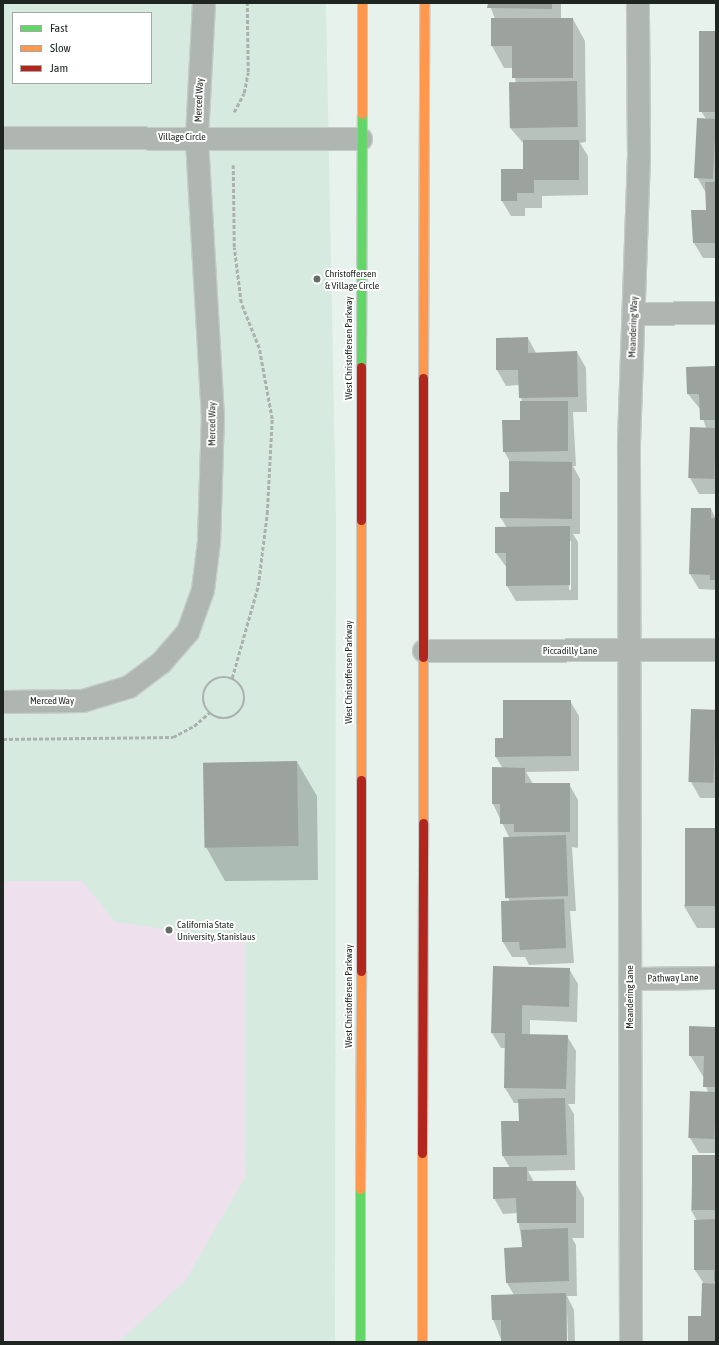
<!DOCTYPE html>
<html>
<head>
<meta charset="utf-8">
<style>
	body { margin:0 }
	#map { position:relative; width:719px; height:1345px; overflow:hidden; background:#e8f2ed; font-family:"Asap Condensed",sans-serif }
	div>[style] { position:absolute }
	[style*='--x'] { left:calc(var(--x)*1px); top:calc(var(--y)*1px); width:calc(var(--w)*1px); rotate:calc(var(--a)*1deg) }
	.built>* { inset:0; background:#d7eae0 }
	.green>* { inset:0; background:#eee0ec }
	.shadow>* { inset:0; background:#0003 }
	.building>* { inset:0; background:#9ca39f; transform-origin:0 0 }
	.path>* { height:2.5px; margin-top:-1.25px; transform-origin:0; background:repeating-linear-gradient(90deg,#abb1ad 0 4px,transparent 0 6px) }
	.path>.ring { margin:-1.25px; padding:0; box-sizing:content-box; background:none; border:2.5px solid #abb1ad; border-radius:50% }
	.roads { filter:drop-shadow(1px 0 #c5ccc8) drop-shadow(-1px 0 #c5ccc8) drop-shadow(0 1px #c5ccc8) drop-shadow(0 -1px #c5ccc8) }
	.street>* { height:22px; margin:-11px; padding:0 11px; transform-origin:11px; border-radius:11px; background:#afb6b2 }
	.fast>* { height:9px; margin:-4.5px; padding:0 4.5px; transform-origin:4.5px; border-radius:4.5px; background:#63d668 }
	.slow>* { height:9px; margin:-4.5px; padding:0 4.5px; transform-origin:4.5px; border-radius:4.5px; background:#ff974d }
	.jam>* { height:9px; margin:-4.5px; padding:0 4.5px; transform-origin:4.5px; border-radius:4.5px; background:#b3261e }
	.dots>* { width:11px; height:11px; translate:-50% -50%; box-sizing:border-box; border:2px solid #fff; border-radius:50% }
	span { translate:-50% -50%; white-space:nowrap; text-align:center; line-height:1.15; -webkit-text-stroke:4px #fff; paint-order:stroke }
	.street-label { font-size:10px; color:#1f2622 }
	.poi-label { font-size:10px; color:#1f2622 }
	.left { translate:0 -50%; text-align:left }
	.frame { position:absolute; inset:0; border:4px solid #1f2622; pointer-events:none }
	.legend { position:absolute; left:12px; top:12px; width:140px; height:72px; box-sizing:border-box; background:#fff; border:1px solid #a5a8a7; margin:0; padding:5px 7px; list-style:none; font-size:12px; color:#1f2622 }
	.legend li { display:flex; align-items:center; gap:8px; height:20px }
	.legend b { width:20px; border:1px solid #a5a8a7 }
</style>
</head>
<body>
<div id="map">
	<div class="built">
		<i style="clip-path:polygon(evenodd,3px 3px,326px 3px,336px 519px,335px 1342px,3px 1342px,3px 3px,13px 13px,151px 13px,151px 83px,13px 83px,13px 13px)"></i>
	</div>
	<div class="green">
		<i style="clip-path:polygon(3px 881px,82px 881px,115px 922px,246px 941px,245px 1177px,185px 1281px,118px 1342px,3px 1342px)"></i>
	</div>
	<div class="shadow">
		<i style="clip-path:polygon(489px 3px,561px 3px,561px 19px,573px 19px,585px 41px,586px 142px,580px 143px,588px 156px,588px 195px,542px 196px,542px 208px,525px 208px,525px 216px,511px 216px,502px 201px,524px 170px,524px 144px,511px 129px,516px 83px,513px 68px,504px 68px,492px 46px,492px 19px,495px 19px)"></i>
		<i style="clip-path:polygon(716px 32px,716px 258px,703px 258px,694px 243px,692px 211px,707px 211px,706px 193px,697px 177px,706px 119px,701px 111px)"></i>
		<i style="clip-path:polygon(evenodd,528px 338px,536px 353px,577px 352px,586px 368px,587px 412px,573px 412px,576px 466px,573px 466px,580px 479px,580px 534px,573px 534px,578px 542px,578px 600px,516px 601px,507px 586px,507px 568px,496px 553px,507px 528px,501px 518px,510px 493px,510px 462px,504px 451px,521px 421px,522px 402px,519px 385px,506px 386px,497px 370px,497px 339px,528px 338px,569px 541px,571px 541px,571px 590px,569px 590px,569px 541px)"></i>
		<i style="clip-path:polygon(716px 367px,716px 494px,699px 494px,690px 478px,691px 428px,706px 428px,700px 409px,688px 394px,687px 368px)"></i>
		<i style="clip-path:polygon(711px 509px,716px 519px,716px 590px,699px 589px,690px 574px)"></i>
		<i style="clip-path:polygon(570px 701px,579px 716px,579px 771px,526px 772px,533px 784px,569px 784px,578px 800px,578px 848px,572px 847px,576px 911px,570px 911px,574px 963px,529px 965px,525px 957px,512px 957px,503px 942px,509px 902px,504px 837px,509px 837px,493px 804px,493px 768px,503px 769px,496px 757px,504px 739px)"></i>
		<i style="clip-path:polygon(692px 710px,716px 711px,716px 798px,700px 798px,691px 782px)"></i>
		<i style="clip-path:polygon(297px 762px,317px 796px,318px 880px,225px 881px,206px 847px,204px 763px)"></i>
		<i style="clip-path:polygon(716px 829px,716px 928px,697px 928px,684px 906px)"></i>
		<i style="clip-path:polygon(494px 967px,569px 969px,578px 984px,577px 1022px,530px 1020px,530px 1035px,567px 1036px,576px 1051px,575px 1104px,568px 1104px,574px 1114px,575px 1170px,528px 1171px,534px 1182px,575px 1182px,584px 1198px,584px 1238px,572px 1238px,576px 1245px,577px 1296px,567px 1296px,574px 1310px,575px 1342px,568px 1342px,567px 1309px,566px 1342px,502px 1342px,493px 1319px,514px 1295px,507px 1283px,523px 1248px,517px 1213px,503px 1214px,494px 1198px,510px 1168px,503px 1156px,502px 1122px,520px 1122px,519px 1103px,514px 1103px,505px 1088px,506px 1048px,501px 1048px,492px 1033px)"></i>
		<i style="clip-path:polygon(716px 1028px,716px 1153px,699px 1153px,690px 1138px,708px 1093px,704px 1078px,690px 1055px)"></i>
		<i style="clip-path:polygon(693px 1156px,716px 1156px,716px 1342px,689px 1342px,702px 1317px,704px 1284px,695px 1270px,697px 1221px,691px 1210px)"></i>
	</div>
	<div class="building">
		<i style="clip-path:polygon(488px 3px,552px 3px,552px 9px,487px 8px)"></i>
		<i style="clip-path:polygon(491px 18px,573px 18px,573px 78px,512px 78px,512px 46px,491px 46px)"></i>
		<i style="left:699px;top:31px;width:17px;height:81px"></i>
		<i style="left:577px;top:81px;width:46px;height:68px;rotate:89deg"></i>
		<i style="left:697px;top:118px;width:19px;height:60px;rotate:3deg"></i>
		<i style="clip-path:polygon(523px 140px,579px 140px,579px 180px,534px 180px,534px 193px,517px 193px,517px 201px,501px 201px,501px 169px,523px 169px)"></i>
		<i style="clip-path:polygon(705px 182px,716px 182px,716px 243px,693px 243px,691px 210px,706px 210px)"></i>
		<i style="clip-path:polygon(528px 337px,528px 353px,577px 351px,578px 397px,519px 398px,518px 370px,496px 370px,496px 338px)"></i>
		<i style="clip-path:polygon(716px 366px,716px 420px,700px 420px,699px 394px,687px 394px,686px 367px)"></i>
		<i style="clip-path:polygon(520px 401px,568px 401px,568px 451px,503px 452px,502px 420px,520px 420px)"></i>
		<i style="left:690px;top:427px;width:26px;height:51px;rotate:2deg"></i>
		<i style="clip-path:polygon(509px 461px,572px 462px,572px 519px,500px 518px,500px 492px,509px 492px)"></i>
		<i style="clip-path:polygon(691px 508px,711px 508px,711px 518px,716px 518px,716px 580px,710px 580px,710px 575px,689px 574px)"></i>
		<i style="clip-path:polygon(570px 526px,570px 585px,506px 586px,506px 553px,495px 553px,495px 527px)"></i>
		<i style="clip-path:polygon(503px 700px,571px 700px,571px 756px,495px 757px,495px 738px,503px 738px)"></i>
		<i style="left:691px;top:709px;width:25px;height:73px;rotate:2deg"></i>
		<i style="left:297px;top:761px;width:85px;height:94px;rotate:89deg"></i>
		<i style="clip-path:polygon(492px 767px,525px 768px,525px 783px,570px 783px,570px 832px,514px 832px,514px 824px,500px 824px,500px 804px,492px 804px)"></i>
		<i style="left:685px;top:828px;width:31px;height:78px"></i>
		<i style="left:566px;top:835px;width:61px;height:63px;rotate:88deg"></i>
		<i style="clip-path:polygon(564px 899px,566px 948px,520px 950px,519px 942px,502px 942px,501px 901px)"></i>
		<i style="clip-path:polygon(493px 966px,570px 968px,569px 1007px,522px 1005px,522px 1034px,568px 1035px,566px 1089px,504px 1088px,505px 1033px,491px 1033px)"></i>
		<i style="clip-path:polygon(689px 1026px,716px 1027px,716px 1087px,703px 1087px,704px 1056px,689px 1056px)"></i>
		<i style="left:690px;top:1091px;width:26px;height:47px;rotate:2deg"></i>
		<i style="clip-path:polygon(565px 1098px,567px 1155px,502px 1156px,501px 1121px,519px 1121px,518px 1099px)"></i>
		<i style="left:692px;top:1155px;width:24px;height:55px"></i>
		<i style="clip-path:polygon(493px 1167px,527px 1167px,527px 1181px,576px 1181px,576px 1223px,517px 1223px,516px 1198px,493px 1199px)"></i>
		<i style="clip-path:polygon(716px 1219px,716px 1281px,714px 1281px,714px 1270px,694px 1270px,694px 1220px)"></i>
		<i style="clip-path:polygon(568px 1228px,569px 1281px,506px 1283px,504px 1248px,522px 1247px,521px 1230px)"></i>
		<i style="clip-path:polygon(702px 1283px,716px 1284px,716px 1342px,688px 1342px,688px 1316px,701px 1316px)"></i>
		<i style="clip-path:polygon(566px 1293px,567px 1342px,501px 1342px,501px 1320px,492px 1320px,491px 1295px)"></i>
	</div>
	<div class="path">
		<i style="--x:234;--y:112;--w:21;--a:-62"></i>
		<i style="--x:244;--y:93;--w:21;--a:-79"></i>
		<i style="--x:248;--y:72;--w:69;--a:-90.8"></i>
		<i class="ring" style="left:203px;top:677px;width:39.5px;height:39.5px"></i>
		<i style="--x:232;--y:678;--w:96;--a:-74.2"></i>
		<i style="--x:258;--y:586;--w:73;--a:-82.9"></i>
		<i style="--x:267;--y:514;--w:95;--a:-87"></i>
		<i style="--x:272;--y:419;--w:72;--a:-100.4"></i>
		<i style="--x:259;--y:348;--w:48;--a:-111.8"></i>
		<i style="--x:241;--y:303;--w:56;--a:-97.1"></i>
		<i style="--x:234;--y:247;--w:82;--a:-90.7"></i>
		<i style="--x:3;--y:739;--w:170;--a:-0.7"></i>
		<i style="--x:173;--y:737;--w:24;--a:-28"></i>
		<i style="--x:194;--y:726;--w:20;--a:-41"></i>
	</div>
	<div class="roads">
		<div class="street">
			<i style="--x:3;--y:138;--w:358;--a:0.2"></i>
			<i style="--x:634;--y:314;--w:82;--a:-0.7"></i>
			<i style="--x:424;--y:651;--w:292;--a:-0.2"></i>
			<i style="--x:3;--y:702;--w:80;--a:-0.7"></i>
			<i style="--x:83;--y:701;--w:48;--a:-16.9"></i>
			<i style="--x:129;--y:687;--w:40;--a:-37"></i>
			<i style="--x:161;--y:663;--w:41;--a:-48.9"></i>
			<i style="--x:188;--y:632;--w:45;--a:-70.3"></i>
			<i style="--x:203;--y:590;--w:48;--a:-82.9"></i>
			<i style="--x:209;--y:542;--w:124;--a:-88.2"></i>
			<i style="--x:213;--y:418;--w:281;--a:-93.3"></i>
			<i style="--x:197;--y:137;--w:134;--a:-87"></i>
			<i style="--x:630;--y:979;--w:86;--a:-0.7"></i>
			<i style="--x:631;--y:1342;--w:900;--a:-90.13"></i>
			<i style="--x:629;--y:442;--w:284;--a:-88"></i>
			<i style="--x:639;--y:158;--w:155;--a:-90.4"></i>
		</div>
		<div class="fast">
			<i style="--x:361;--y:367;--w:253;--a:-89.8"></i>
			<i style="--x:360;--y:1342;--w:153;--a:-90"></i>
		</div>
		<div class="slow">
			<i style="--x:362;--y:114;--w:111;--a:-90"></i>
			<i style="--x:423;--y:378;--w:375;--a:-89.8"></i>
			<i style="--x:361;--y:780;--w:260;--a:-90"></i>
			<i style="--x:423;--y:823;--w:166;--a:-90"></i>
			<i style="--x:360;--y:1189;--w:218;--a:-89.7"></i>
			<i style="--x:422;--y:1342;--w:189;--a:-90"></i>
		</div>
		<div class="jam">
			<i style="--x:361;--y:520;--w:153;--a:-90"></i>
			<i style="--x:423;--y:657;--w:279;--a:-90"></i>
			<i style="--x:361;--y:971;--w:191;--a:-90"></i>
			<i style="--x:422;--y:1153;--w:330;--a:-89.8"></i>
		</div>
	</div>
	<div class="dots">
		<i style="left:317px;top:279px;background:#656d69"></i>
		<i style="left:169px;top:930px;background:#656d69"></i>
	</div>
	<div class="street-label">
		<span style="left:199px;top:100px;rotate:-88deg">Merced Way</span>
		<span style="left:182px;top:137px">Village Circle</span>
		<span style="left:633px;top:327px;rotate:-88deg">Meandering Way</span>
		<span style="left:349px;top:348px;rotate:-90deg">West Christoffersen Parkway</span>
		<span style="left:212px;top:424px;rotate:-90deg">Merced Way</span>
		<span style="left:570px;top:651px">Piccadilly Lane</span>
		<span style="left:349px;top:672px;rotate:-90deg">West Christoffersen Parkway</span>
		<span style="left:52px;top:701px">Merced Way</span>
		<span style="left:673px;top:978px;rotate:-1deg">Pathway Lane</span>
		<span style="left:349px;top:996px;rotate:-90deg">West Christoffersen Parkway</span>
		<span style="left:630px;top:997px;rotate:-90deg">Meandering Lane</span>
	</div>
	<div class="poi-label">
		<span class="left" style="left:325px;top:279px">Christoffersen<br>&amp; Village Circle</span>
		<span class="left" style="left:177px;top:930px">California State<br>University, Stanislaus</span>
	</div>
	<div class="frame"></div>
	<ul class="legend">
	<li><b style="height:5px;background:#63d668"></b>Fast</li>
	<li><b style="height:5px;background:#ff974d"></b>Slow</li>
	<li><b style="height:5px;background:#b3261e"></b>Jam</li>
	</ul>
</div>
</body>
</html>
